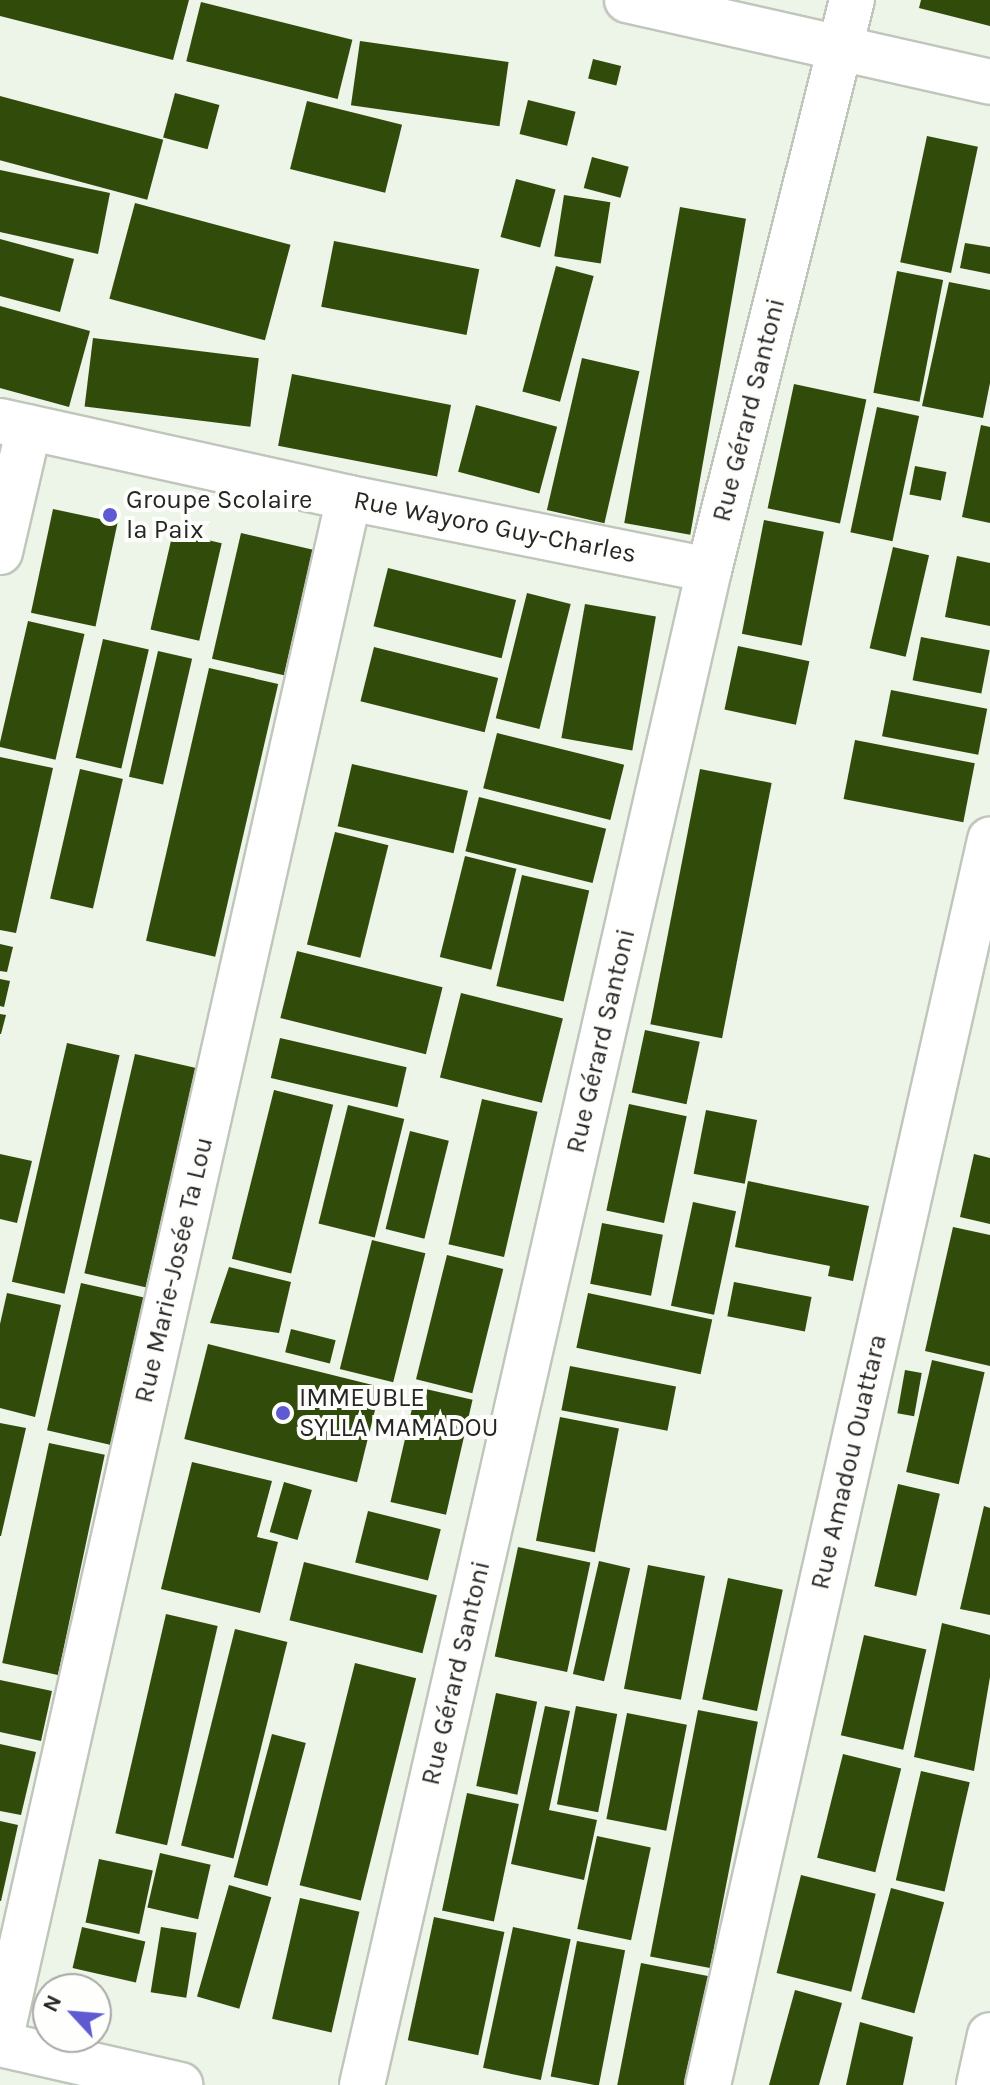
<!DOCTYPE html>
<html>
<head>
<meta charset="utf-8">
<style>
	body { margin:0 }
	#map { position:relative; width:990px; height:2085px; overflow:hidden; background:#edf4e8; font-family:Karla,sans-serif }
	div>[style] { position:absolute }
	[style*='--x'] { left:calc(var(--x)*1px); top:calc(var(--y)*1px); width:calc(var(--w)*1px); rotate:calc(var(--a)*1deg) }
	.building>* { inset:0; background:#314b0b; transform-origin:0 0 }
	.roads { filter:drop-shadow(2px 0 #c0c6bb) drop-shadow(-2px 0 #c0c6bb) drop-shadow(0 2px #c0c6bb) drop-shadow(0 -2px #c0c6bb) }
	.minor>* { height:44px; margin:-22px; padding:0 22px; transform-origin:22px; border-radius:22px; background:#fff }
	.tertiary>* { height:44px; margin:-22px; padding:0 22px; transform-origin:22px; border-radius:22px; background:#fff }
	.dots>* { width:22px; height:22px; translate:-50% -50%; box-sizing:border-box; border:4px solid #fefffd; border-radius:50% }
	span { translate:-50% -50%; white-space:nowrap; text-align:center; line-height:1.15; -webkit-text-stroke:8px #fefffd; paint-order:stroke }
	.street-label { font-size:26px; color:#252723 }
	.poi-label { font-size:26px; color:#252723 }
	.left { translate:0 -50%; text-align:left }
	.north { position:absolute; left:32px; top:1973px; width:80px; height:80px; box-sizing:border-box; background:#fefffd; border:2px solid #a7a9a6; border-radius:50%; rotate:296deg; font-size:22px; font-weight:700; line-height:32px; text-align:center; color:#252723 }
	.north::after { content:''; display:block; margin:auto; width:28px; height:36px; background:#5e5ad2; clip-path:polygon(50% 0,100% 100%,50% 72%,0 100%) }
</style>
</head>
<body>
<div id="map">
	<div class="building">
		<i style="clip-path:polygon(0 0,189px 0,173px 60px,0 16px)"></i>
		<i style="clip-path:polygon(921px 0,990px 0,990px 26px,919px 8px)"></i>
		<i style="left:201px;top:2px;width:156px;height:61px;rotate:14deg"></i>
		<i style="left:360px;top:41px;width:150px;height:65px;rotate:8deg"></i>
		<i style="left:593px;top:59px;width:29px;height:20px;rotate:14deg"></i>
		<i style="left:175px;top:93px;width:46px;height:46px;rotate:15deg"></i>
		<i style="left:0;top:96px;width:169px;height:62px;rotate:15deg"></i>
		<i style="left:528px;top:100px;width:49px;height:35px;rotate:14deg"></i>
		<i style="left:307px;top:101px;width:98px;height:70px;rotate:14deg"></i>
		<i style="left:927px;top:136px;width:52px;height:129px;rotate:12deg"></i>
		<i style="left:592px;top:157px;width:38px;height:32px;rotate:15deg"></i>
		<i style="clip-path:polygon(0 170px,110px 193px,98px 254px,0 232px)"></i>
		<i style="left:516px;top:179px;width:41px;height:60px;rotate:15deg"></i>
		<i style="left:564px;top:195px;width:47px;height:62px;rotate:9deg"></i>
		<i style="left:135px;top:203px;width:161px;height:99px;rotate:15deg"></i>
		<i style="left:680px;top:207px;width:67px;height:321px;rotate:10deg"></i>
		<i style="clip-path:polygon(0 239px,74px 259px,60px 312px,0 296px)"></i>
		<i style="left:334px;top:241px;width:148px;height:67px;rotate:11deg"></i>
		<i style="clip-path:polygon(965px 243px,990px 247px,990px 274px,960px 268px)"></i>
		<i style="left:556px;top:266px;width:39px;height:130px;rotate:15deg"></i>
		<i style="left:897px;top:271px;width:47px;height:124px;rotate:11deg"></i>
		<i style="clip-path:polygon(949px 282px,990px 290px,990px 383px,983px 418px,922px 406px)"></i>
		<i style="clip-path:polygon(0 306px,90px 331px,69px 407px,0 388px)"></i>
		<i style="left:93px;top:338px;width:167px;height:69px;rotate:7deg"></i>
		<i style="left:582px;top:358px;width:59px;height:156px;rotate:13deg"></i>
		<i style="left:292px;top:374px;width:162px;height:73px;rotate:11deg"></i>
		<i style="left:794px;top:384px;width:74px;height:127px;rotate:12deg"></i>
		<i style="left:476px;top:405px;width:84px;height:69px;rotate:15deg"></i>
		<i style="left:877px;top:407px;width:43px;height:128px;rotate:12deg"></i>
		<i style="clip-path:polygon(981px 425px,990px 427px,990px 523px,962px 517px)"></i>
		<i style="left:915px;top:466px;width:32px;height:29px;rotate:11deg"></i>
		<i style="left:53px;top:509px;width:66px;height:106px;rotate:12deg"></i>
		<i style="left:764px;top:520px;width:61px;height:116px;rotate:11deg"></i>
		<i style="left:173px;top:532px;width:50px;height:100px;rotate:13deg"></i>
		<i style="left:241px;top:533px;width:74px;height:129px;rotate:13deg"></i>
		<i style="left:893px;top:547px;width:37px;height:104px;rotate:13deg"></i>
		<i style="clip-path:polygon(957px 556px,990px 563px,990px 626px,945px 617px)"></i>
		<i style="left:388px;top:568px;width:132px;height:60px;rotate:14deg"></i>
		<i style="left:527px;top:593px;width:45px;height:129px;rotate:14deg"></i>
		<i style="left:585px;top:604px;width:72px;height:136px;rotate:10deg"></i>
		<i style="left:28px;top:621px;width:58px;height:129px;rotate:13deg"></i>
		<i style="left:921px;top:637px;width:70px;height:44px;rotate:11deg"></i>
		<i style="left:103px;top:639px;width:47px;height:122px;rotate:13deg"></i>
		<i style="left:738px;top:646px;width:73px;height:65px;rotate:12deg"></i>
		<i style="left:374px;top:647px;width:128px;height:56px;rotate:14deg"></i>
		<i style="left:158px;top:651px;width:35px;height:129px;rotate:13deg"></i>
		<i style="left:209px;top:668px;width:71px;height:280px;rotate:13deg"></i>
		<i style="left:891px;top:690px;width:98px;height:47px;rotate:11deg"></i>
		<i style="left:497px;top:733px;width:131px;height:57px;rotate:14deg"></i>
		<i style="left:855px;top:740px;width:122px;height:60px;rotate:11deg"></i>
		<i style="clip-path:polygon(0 757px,53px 768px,16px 933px,0 930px)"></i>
		<i style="left:352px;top:764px;width:119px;height:64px;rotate:13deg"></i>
		<i style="left:80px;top:769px;width:44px;height:133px;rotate:13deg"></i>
		<i style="left:700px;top:769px;width:73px;height:260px;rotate:11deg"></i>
		<i style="left:479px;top:797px;width:131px;height:56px;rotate:14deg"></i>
		<i style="left:335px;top:832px;width:55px;height:116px;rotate:14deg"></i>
		<i style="left:465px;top:856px;width:53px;height:104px;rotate:14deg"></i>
		<i style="left:522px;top:875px;width:69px;height:114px;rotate:13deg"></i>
		<i style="clip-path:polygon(0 944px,13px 947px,7px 972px,0 971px)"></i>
		<i style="left:297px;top:951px;width:150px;height:69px;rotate:14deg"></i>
		<i style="clip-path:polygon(0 979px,10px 981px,4px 1007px,0 1006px)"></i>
		<i style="left:461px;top:993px;width:105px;height:87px;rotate:14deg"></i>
		<i style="clip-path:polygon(0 1014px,6px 1015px,1px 1034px,0 1034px)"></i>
		<i style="left:645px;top:1030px;width:56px;height:64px;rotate:12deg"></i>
		<i style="left:280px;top:1038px;width:130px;height:41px;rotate:13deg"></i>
		<i style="left:67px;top:1043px;width:54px;height:245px;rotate:13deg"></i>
		<i style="left:135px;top:1054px;width:66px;height:225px;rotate:13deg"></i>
		<i style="left:274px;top:1090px;width:61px;height:174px;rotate:14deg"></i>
		<i style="left:482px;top:1099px;width:57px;height:149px;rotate:13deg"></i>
		<i style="left:629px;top:1104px;width:59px;height:109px;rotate:12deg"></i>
		<i style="left:348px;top:1105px;width:58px;height:122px;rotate:14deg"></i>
		<i style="left:706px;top:1110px;width:52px;height:65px;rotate:11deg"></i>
		<i style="left:410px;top:1131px;width:40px;height:101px;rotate:14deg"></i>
		<i style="clip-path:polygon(0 1154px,32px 1161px,17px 1223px,0 1219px)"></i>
		<i style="clip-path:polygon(974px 1154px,990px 1158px,990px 1224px,960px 1217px)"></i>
		<i style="clip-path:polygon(748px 1181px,869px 1206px,853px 1281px,828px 1276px,830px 1266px,735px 1247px)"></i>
		<i style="left:693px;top:1202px;width:44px;height:106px;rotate:12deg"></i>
		<i style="left:602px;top:1223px;width:62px;height:62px;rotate:11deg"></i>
		<i style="clip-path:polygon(953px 1227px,990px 1235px,990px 1366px,925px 1351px)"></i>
		<i style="left:372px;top:1240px;width:55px;height:133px;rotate:14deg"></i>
		<i style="left:447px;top:1255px;width:58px;height:128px;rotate:14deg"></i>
		<i style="clip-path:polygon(229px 1267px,291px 1282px,279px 1333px,210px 1323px)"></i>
		<i style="left:734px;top:1282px;width:79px;height:35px;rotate:11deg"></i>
		<i style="left:81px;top:1283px;width:69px;height:151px;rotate:13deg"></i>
		<i style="clip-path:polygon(7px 1293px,61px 1305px,35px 1417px,0 1408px,0 1324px)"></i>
		<i style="left:588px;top:1293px;width:127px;height:56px;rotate:12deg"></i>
		<i style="left:291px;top:1329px;width:46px;height:24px;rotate:14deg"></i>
		<i style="left:208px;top:1344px;width:178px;height:98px;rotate:14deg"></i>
		<i style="left:932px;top:1360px;width:54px;height:115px;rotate:13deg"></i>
		<i style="left:570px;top:1366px;width:108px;height:45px;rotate:11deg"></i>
		<i style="left:905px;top:1370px;width:17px;height:44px;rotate:10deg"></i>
		<i style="left:417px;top:1387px;width:57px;height:118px;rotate:13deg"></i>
		<i style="left:560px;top:1417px;width:60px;height:126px;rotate:11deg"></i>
		<i style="clip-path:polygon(0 1423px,26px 1428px,1px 1536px,0 1536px)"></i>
		<i style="left:49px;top:1443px;width:57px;height:225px;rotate:12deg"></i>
		<i style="clip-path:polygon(192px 1462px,272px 1481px,257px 1537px,278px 1542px,260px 1613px,161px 1589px)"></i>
		<i style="left:284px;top:1482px;width:29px;height:52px;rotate:16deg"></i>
		<i style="left:898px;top:1484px;width:43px;height:105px;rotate:13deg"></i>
		<i style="clip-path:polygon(984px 1506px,990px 1508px,990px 1615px,960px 1609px)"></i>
		<i style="left:368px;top:1511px;width:75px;height:53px;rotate:14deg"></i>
		<i style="left:518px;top:1547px;width:74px;height:112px;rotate:12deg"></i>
		<i style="left:599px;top:1561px;width:32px;height:116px;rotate:13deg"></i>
		<i style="left:304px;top:1562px;width:137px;height:60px;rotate:14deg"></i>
		<i style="left:648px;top:1565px;width:58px;height:126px;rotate:11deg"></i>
		<i style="left:728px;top:1578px;width:56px;height:124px;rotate:12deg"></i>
		<i style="left:166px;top:1614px;width:53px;height:225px;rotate:13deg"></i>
		<i style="clip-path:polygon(942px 1623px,990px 1635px,990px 1677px,974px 1771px,914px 1757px)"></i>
		<i style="left:235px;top:1629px;width:54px;height:223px;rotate:14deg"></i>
		<i style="left:864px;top:1635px;width:64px;height:103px;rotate:13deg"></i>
		<i style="left:355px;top:1663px;width:63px;height:229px;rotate:14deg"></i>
		<i style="clip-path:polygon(0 1680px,52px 1691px,41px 1741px,0 1732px)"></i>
		<i style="left:496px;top:1693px;width:42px;height:95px;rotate:12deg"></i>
		<i style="clip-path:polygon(545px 1706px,570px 1711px,549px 1810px,597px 1820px,584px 1880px,511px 1864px)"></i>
		<i style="left:576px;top:1706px;width:42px;height:100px;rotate:11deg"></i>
		<i style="left:698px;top:1710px;width:61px;height:251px;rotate:11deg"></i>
		<i style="left:627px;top:1713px;width:61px;height:108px;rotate:11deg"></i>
		<i style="left:272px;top:1734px;width:35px;height:148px;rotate:15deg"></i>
		<i style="clip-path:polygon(0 1744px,36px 1752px,21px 1815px,0 1811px)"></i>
		<i style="left:843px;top:1754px;width:60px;height:107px;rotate:14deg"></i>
		<i style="left:921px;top:1771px;width:50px;height:112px;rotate:13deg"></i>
		<i style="left:467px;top:1793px;width:53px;height:120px;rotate:12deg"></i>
		<i style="clip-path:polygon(0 1821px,18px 1825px,1px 1901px,0 1901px)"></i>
		<i style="left:597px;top:1836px;width:55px;height:95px;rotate:12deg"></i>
		<i style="left:160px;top:1853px;width:52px;height:56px;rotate:13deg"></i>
		<i style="left:99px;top:1859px;width:55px;height:65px;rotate:12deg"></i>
		<i style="left:801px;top:1875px;width:77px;height:101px;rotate:14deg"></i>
		<i style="left:229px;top:1885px;width:44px;height:116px;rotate:16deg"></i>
		<i style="left:891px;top:1888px;width:55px;height:115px;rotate:15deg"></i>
		<i style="left:300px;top:1898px;width:61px;height:124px;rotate:13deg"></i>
		<i style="left:434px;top:1917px;width:72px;height:126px;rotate:12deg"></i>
		<i style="left:82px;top:1927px;width:65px;height:42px;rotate:13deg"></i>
		<i style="left:161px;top:1927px;width:36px;height:66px;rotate:9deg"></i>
		<i style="left:513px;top:1927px;width:59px;height:144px;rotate:12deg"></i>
		<i style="left:577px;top:1941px;width:49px;height:138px;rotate:11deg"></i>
		<i style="left:641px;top:1963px;width:72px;height:125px;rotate:11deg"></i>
		<i style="clip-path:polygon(795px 1990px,842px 2003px,819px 2085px,769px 2085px)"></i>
		<i style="clip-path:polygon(860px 2022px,913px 2037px,903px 2085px,846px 2085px)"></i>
	</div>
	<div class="roads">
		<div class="minor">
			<i style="--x:0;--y:421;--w:357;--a:12.4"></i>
			<i style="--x:349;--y:498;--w:367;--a:11.3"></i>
			<i style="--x:0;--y:552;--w:128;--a:-76.9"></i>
			<i style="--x:0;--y:2041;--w:1582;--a:-77.26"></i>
			<i style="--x:0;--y:2044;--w:185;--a:12.8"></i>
			<i style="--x:362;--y:2085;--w:1554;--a:-77.1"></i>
			<i style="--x:709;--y:570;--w:588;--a:-75.92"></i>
			<i style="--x:708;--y:2085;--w:1277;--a:-77.24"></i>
		</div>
		<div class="tertiary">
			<i style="--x:627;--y:0;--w:372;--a:12.7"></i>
			<i style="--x:979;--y:2085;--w:51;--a:-77.6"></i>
		</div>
	</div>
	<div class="dots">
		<i style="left:110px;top:515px;background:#5e5ad2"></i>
		<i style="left:283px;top:1413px;background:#5e5ad2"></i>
	</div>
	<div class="street-label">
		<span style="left:749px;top:410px;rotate:-76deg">Rue Gérard Santoni</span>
		<span style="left:495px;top:527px;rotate:11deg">Rue Wayoro Guy-Charles</span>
		<span style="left:601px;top:1041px;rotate:-77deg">Rue Gérard Santoni</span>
		<span style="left:174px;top:1270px;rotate:-77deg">Rue Marie-Josée Ta Lou</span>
		<span style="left:849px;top:1462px;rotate:-77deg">Rue Amadou Ouattara</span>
		<span style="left:456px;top:1673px;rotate:-77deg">Rue Gérard Santoni</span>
	</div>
	<div class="poi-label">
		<span class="left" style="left:126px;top:515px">Groupe Scolaire<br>la Paix</span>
		<span class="left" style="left:299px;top:1413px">IMMEUBLE<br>SYLLA MAMADOU</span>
	</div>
	<div class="north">N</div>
</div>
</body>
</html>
